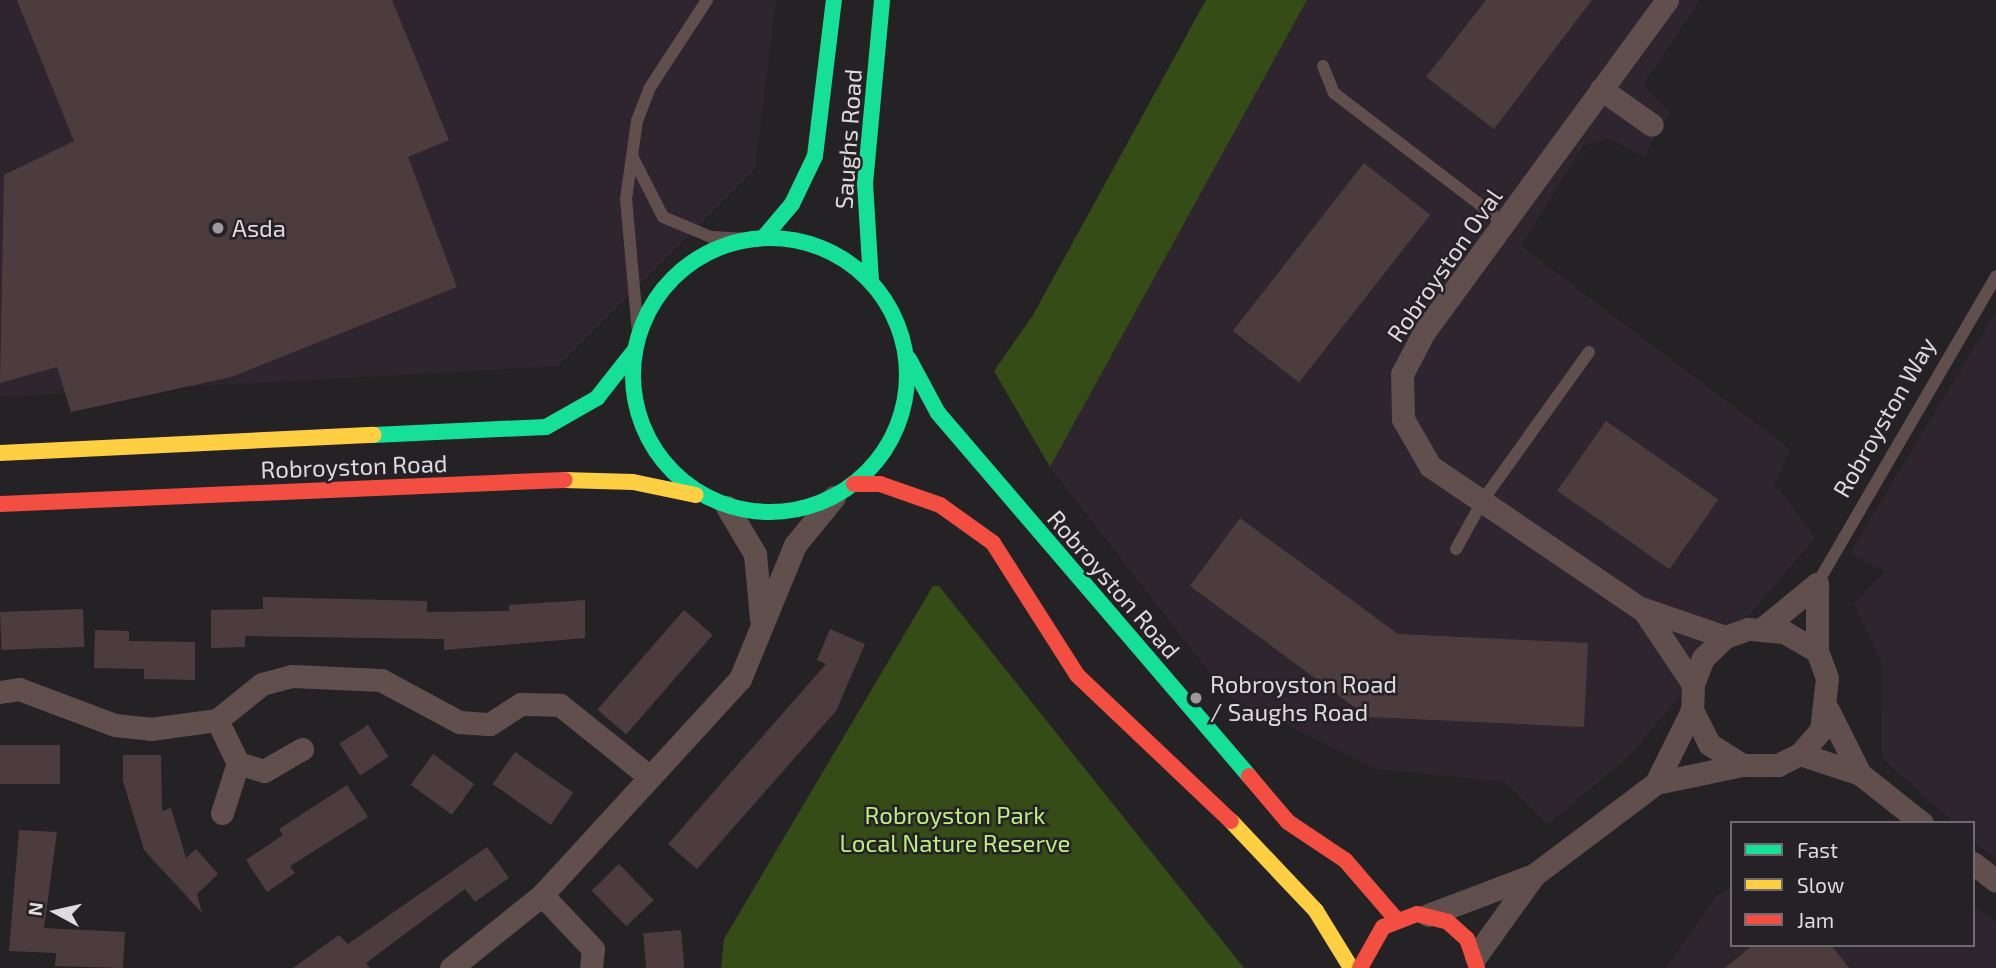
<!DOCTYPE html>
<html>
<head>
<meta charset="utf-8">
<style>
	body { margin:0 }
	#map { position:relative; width:1996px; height:968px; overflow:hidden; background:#252226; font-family:"Exo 2",sans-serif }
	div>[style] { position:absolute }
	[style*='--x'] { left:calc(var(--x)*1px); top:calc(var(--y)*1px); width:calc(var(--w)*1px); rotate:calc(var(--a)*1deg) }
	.built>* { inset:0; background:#2e252f }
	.green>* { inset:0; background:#364c16 }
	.building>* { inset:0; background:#4d3c3e; transform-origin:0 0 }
	.lane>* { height:12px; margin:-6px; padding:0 6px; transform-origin:6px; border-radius:6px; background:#604f4d }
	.street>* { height:23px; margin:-11.5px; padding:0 11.5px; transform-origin:11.5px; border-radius:11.5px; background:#604f4d }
	.fast>* { height:16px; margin:-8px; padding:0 8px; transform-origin:8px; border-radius:8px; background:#16e098 }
	.fast>.ring { margin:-8px; padding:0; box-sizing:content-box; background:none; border:16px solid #16e098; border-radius:50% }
	.slow>* { height:16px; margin:-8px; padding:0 8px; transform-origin:8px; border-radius:8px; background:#ffcf43 }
	.jam>* { height:16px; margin:-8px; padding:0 8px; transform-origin:8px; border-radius:8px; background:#f24e42 }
	.dots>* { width:19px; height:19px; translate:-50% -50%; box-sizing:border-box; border:4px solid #262127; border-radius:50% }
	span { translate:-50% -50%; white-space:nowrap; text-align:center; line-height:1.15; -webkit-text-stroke:5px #262127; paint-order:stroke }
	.street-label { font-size:24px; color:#dedade }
	.poi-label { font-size:24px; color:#dedade }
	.left { translate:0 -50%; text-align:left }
	.park-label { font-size:24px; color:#bbef7e }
	.legend { position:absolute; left:1730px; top:821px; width:245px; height:126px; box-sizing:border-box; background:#262127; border:2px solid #706b70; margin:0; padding:9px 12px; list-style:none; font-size:21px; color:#dedade }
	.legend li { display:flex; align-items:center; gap:14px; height:35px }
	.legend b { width:35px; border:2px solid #706b70 }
	.north { position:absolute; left:21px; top:877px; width:70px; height:70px; -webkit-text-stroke:5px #262127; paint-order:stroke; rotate:278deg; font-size:19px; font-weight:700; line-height:28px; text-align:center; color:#dedade }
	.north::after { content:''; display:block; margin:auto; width:24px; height:32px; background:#dedade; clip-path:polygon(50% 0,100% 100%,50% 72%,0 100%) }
</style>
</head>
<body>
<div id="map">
	<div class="built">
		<i style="clip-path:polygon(0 0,776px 0,755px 169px,558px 366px,0 397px)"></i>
		<i style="clip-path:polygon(1307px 0,1700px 0,1643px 85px,1670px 112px,1644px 157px,1608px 138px,1583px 146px,1521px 246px,1790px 449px,1775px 484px,1815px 538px,1628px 757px,1547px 825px,1505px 782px,1377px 769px,1227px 695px,1050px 467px)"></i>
		<i style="clip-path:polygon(1996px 311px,1996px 860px,1973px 840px,1973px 823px,1954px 823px,1882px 758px,1881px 660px,1854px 604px,1885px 571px,1850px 553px)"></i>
		<i style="clip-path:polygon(1732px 886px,1732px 945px,1973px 945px,1973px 905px,1996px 922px,1996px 968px,1666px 968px,1718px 894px)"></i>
	</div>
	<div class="green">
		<i style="clip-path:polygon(1206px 0,1307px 0,1050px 467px,994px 371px,1033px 315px)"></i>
		<i style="clip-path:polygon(933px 586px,939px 586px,1244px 968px,721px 968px,724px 939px)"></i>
	</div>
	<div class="building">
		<i style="clip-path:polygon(17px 0,392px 0,449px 140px,408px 157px,457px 287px,231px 377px,71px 412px,57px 367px,0 383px,4px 175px,74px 141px)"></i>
		<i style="clip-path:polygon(1486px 0,1592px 0,1494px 129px,1426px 77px)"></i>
		<i style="left:1364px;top:163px;width:84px;height:213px;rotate:38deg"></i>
		<i style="left:1606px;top:421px;width:137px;height:85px;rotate:35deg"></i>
		<i style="clip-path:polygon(1240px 518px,1398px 634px,1588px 643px,1584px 727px,1368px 717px,1190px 586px)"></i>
		<i style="clip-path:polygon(263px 597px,427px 601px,427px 612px,509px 611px,509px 605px,585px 600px,585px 638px,444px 650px,444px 639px,245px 636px,245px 647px,211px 648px,211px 610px,263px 609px)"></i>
		<i style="left:83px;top:609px;width:38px;height:83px;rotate:88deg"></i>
		<i style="left:684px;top:610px;width:38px;height:132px;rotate:41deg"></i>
		<i style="clip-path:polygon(830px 629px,865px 644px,836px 711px,697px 869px,668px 844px,826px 664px,817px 660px)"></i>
		<i style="clip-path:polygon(95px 630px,129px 631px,129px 641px,195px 642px,195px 680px,144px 679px,144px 669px,94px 668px)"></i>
		<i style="left:368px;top:725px;width:38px;height:34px;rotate:57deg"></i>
		<i style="left:0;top:745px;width:60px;height:39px"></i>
		<i style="left:515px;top:752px;width:71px;height:39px;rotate:35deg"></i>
		<i style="left:433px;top:754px;width:51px;height:38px;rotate:36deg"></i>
		<i style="clip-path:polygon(123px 755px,161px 755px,162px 811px,171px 808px,186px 858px,196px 849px,218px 874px,197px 894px,202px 913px,144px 850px,123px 781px)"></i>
		<i style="clip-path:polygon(347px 785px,368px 817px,290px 866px,295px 873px,267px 892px,246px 860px,283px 835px,279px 829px)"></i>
		<i style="clip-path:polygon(19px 830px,57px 832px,44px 928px,125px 932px,123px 968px,55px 966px,56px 953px,9px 951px)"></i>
		<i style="clip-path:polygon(487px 847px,509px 878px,475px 902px,465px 889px,366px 963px,370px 968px,293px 968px,339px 935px,348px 944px)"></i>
		<i style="left:619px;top:864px;width:50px;height:38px;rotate:46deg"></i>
		<i style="left:681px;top:930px;width:38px;height:38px;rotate:85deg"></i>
		<i style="clip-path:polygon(1753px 945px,1831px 945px,1849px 968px,1725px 968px)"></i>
	</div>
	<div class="lane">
		<i style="--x:1323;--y:66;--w:29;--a:68"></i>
		<i style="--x:1334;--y:93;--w:214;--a:37.4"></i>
		<i style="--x:633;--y:158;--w:66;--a:63"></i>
		<i style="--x:663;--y:217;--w:52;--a:22.6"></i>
		<i style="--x:711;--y:237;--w:34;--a:3"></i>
		<i style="--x:638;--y:333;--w:135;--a:-95.1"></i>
		<i style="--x:626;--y:199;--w:79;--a:-82"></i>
		<i style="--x:637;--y:121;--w:34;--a:-69"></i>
		<i style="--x:649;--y:89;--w:106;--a:-56.9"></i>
		<i style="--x:1456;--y:549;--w:56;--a:-61.1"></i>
		<i style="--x:1483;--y:500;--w:182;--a:-54.4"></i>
		<i style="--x:1817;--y:584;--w:356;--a:-59.8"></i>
	</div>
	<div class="street">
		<i style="--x:1667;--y:0;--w:411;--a:126.2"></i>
		<i style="--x:1424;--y:332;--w:47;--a:117.6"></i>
		<i style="--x:1402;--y:374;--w:45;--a:88.7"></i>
		<i style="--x:1403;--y:419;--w:54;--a:60.1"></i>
		<i style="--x:1430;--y:466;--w:251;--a:34.1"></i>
		<i style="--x:1638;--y:607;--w:92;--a:19"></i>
		<i style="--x:1601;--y:89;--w:62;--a:35.2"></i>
		<i style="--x:727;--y:507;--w:55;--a:59.2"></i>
		<i style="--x:755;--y:554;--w:65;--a:84.7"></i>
		<i style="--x:1817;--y:584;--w:67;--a:90"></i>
		<i style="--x:1644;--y:611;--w:88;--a:56.1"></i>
		<i style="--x:1763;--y:628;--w:70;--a:-39.2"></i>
		<i style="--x:0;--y:692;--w:19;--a:-9"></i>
		<i style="--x:19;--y:689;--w:103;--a:20.6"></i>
		<i style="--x:115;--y:725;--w:36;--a:6"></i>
		<i style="--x:151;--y:729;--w:67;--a:-7.8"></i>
		<i style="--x:217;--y:720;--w:58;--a:-38.7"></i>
		<i style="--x:262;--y:684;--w:31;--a:-15"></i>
		<i style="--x:292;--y:676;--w:89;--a:2.6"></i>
		<i style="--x:381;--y:680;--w:89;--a:28.3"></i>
		<i style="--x:459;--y:722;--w:31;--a:4"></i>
		<i style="--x:490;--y:724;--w:37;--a:-33"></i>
		<i style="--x:521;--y:704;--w:39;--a:1"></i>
		<i style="--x:560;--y:705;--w:115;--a:38.7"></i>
		<i style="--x:1828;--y:710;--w:72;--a:63.4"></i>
		<i style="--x:217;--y:720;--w:48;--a:64"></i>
		<i style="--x:238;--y:763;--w:27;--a:17"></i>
		<i style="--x:264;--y:771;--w:44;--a:-30.1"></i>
		<i style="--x:1800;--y:754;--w:63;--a:18.4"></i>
		<i style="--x:1860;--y:774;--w:79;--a:38.3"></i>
		<i style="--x:1656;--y:783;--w:81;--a:-63.7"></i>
		<i style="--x:222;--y:813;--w:52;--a:-72.3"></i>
		<i style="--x:1973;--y:863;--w:29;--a:38"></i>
		<i style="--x:542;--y:895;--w:74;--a:46.6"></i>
		<i style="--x:593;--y:949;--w:19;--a:96"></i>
		<i style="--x:1428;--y:915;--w:113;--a:-20.7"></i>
		<i style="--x:1534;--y:875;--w:153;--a:-37"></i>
		<i style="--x:1656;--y:783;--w:88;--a:-11.8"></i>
		<i style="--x:1742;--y:765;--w:36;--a:0"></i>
		<i style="--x:1778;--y:765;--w:25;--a:-27"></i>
		<i style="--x:1800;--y:754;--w:32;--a:-49"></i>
		<i style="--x:1821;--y:730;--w:52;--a:-83.4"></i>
		<i style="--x:1827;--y:678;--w:29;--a:-110"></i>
		<i style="--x:1817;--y:651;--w:38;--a:-150"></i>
		<i style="--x:1784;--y:632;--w:36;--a:-175"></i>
		<i style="--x:1748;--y:629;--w:24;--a:161"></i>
		<i style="--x:1725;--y:637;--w:30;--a:136"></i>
		<i style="--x:1703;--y:658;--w:28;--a:111"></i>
		<i style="--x:1693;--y:684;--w:26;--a:92"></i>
		<i style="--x:1692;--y:710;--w:38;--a:63"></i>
		<i style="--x:1709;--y:744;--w:39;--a:32"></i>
		<i style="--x:1476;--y:956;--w:100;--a:-54.4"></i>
		<i style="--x:451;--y:968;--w:117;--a:-38.7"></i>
		<i style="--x:542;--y:895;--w:293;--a:-47.5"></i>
		<i style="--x:740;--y:679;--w:145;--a:-67.7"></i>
		<i style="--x:795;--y:545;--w:62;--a:-50.9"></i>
	</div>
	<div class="fast">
		<i style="--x:764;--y:237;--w:43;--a:-49.7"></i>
		<i style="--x:792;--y:204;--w:53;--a:-64.4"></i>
		<i style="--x:815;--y:156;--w:157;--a:-83.1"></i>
		<i class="ring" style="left:633px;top:238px;width:258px;height:258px"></i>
		<i style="--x:871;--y:281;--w:97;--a:-93.5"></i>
		<i style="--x:865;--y:184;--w:185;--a:-84.7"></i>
		<i style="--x:909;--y:359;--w:61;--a:61.8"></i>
		<i style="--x:938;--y:413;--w:478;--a:49.4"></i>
		<i style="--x:374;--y:435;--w:172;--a:-2.7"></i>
		<i style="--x:546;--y:427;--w:59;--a:-29.6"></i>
		<i style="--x:597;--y:398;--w:60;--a:-51.8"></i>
	</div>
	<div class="slow">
		<i style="--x:0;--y:453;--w:374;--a:-2.8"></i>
		<i style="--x:564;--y:480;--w:69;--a:1.7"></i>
		<i style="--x:633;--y:482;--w:64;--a:11.7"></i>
		<i style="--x:1231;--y:821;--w:124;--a:46.6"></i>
		<i style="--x:1316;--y:911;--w:67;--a:58.4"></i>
	</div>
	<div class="jam">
		<i style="--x:854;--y:484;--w:26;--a:0"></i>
		<i style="--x:880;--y:484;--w:64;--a:19.3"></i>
		<i style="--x:940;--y:505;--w:65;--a:35.6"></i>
		<i style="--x:993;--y:543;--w:156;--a:57.5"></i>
		<i style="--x:1077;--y:675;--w:212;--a:43.5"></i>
		<i style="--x:0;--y:504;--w:565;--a:-2.44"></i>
		<i style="--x:1249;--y:776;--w:60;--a:49.7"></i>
		<i style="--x:1288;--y:822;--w:69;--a:33.7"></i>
		<i style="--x:1345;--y:860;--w:78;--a:49.2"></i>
		<i style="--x:1360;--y:968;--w:47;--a:-60.7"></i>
		<i style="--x:1383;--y:927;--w:36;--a:-21"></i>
		<i style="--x:1417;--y:914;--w:32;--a:14"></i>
		<i style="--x:1448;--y:922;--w:25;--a:42"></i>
		<i style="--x:1467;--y:939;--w:31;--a:71"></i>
	</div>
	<div class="dots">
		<i style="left:218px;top:228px;background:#9d9a9e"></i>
		<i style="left:1196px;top:698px;background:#9d9a9e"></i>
	</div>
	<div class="street-label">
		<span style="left:848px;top:139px;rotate:-86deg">Saughs Road</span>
		<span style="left:1444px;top:265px;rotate:-55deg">Robroyston Oval</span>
		<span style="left:1884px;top:417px;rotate:-60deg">Robroyston Way</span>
		<span style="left:354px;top:466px;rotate:-2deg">Robroyston Road</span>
		<span style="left:1114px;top:584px;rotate:49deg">Robroyston Road</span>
	</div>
	<div class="poi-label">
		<span class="left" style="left:232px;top:228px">Asda</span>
		<span class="left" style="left:1210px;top:698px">Robroyston Road<br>/ Saughs Road</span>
	</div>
	<div class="park-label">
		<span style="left:955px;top:829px">Robroyston Park<br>Local Nature Reserve</span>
	</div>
	<ul class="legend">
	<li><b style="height:9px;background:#16e098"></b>Fast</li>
	<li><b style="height:9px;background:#ffcf43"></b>Slow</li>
	<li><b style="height:9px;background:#f24e42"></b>Jam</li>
	</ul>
	<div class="north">N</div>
</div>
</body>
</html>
